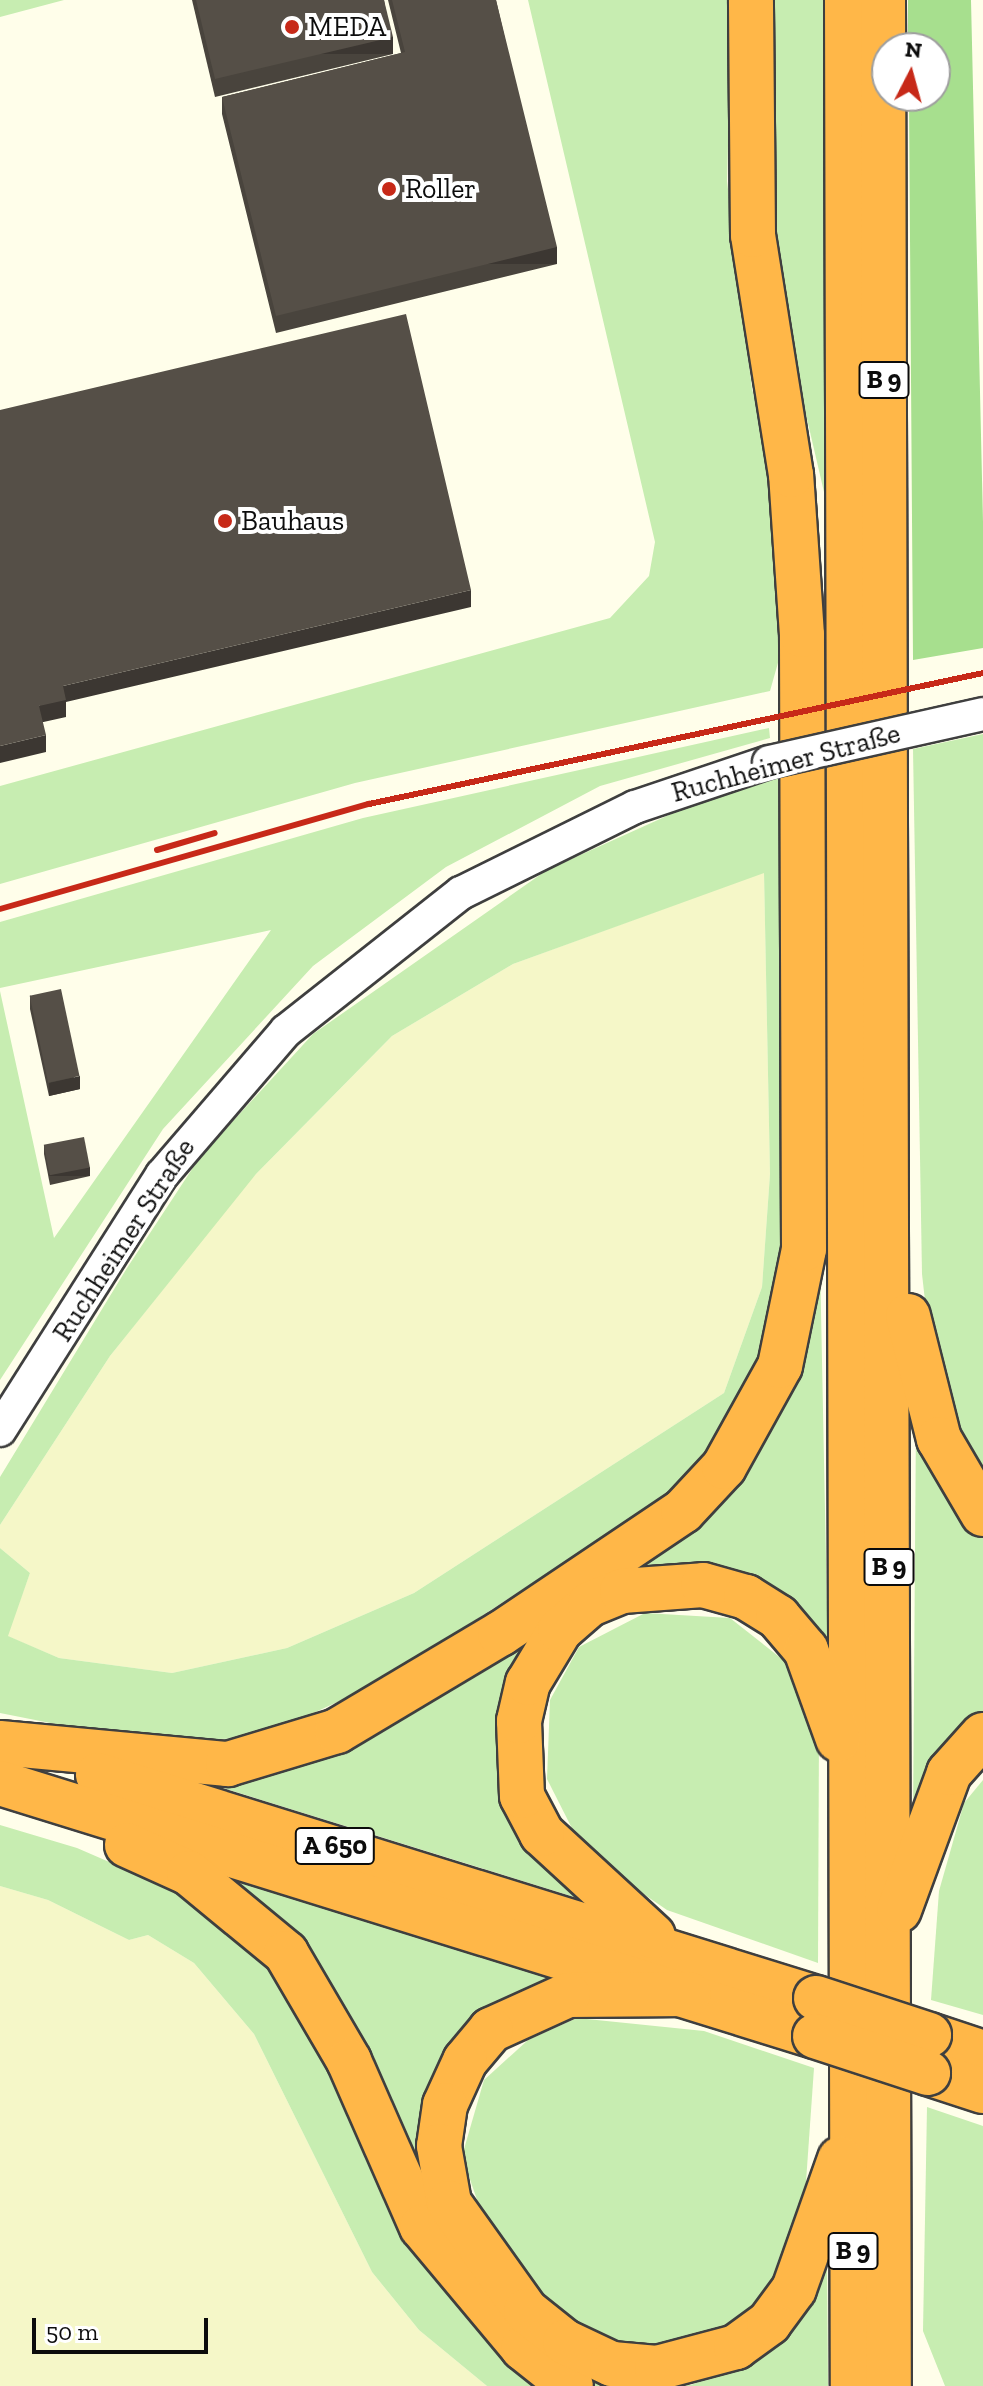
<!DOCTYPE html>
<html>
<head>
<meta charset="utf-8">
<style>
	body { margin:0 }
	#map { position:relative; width:983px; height:2386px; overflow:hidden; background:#fffeea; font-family:"Zilla Slab",serif }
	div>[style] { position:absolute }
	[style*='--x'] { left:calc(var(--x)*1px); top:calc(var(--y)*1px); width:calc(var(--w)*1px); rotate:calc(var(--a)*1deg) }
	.farmland>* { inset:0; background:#f5f7c8 }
	.green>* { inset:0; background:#c7edb1 }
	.forest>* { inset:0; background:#a7df8e }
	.roads { filter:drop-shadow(2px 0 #3f3f3f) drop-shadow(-2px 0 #3f3f3f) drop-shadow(0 2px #3f3f3f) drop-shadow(0 -2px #3f3f3f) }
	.minor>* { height:32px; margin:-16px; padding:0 16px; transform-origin:16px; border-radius:16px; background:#fff }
	.highway>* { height:44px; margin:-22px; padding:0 22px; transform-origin:22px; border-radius:22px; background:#ffb748 }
	.rail>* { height:6px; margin:-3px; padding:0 3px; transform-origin:3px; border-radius:3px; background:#c72918 }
	.bridges { filter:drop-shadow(2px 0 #3f3f3f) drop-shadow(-2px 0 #3f3f3f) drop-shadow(0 2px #3f3f3f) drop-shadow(0 -2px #3f3f3f) }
	.minor-bridge>* { height:32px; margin:-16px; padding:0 16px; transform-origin:16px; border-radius:16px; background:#fff }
	.highway-bridge>* { height:44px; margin:-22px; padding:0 22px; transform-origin:22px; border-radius:22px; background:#ffb748 }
	.wall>* { inset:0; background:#49443d }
	.shaded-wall>* { inset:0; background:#3c3732; transform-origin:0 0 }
	.building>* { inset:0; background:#554f47; transform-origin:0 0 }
	.dots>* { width:22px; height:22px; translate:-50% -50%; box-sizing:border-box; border:4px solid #fff; border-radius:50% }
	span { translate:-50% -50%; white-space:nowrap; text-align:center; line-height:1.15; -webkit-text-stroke:8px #fff; paint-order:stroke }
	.shield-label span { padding:2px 6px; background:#fff; border:2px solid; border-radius:6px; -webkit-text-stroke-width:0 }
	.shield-label { font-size:26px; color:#0c0c0c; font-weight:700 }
	.poi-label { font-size:28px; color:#0c0c0c }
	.left { translate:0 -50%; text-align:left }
	.street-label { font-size:28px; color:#0c0c0c }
	.north { position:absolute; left:871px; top:32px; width:80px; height:80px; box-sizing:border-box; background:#fff; border:2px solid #9e9e9e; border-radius:50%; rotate:6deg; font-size:22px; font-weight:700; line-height:32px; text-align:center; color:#0c0c0c }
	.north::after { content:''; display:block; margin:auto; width:28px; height:36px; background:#c72918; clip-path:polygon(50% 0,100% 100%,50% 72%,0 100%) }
	.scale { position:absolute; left:32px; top:2318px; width:176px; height:36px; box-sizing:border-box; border:4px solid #0c0c0c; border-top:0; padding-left:10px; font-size:24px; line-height:28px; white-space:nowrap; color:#0c0c0c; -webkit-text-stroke:6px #fff; paint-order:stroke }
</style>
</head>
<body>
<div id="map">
	<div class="farmland">
		<i style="clip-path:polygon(764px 872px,770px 1174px,762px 1287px,724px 1393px,414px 1593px,287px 1648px,172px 1673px,59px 1658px,7px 1636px,30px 1573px,0 1548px,0 1525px,110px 1356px,249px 1181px,392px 1036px,513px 964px)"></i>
		<i style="clip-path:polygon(0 1886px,48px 1900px,129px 1940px,148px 1935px,194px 1963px,254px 2034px,372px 2272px,419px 2330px,487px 2386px,0 2386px)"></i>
	</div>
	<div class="green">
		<i style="clip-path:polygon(0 0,64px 0,0 17px)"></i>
		<i style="clip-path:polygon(528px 0,732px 0,727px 181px,752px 389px,783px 507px,787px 631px,770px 691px,355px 783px,0 884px,0 786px,610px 618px,649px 576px,655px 542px)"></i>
		<i style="clip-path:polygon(767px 0,833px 0,834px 535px,773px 273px)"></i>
		<i style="clip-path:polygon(769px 728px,770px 738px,600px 786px,446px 867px,313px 966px,163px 1129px,0 1380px,0 991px,54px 1238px,271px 930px,0 988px,0 922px,363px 818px)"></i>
		<i style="clip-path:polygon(983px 734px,983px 1476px,951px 1418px,931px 1354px,922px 1274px,913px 749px)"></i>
		<i style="clip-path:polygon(791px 776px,782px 1317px,725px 1441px,686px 1482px,383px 1681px,259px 1738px,141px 1741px,0 1713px,0 1548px,30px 1573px,8px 1636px,59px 1658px,172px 1673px,287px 1648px,414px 1593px,724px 1393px,762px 1287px,770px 1174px,764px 873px,513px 964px,392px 1036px,256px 1174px,110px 1356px,0 1525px,0 1477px,127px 1268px,200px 1157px,313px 1034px,547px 870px,722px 791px)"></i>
		<i style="clip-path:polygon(820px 1260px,828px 1661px,763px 1593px,582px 1604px,508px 1750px,587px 1901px,210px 1784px,664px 1543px)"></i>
		<i style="clip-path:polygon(916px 1420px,983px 1534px,983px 1723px,913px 1819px)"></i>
		<i style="clip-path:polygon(645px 1613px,730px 1618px,792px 1667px,819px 1727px,818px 1963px,667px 1910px,585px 1854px,547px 1779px,550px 1700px,579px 1647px)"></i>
		<i style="clip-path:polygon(983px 1780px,983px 2015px,931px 2000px,939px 1891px,964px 1803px)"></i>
		<i style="clip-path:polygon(0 1825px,77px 1848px,190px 1897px,302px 1998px,542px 2386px,487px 2386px,419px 2330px,372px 2272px,254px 2034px,194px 1963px,148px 1935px,129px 1940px,48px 1900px,0 1886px)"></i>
		<i style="clip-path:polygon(199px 1868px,570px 1983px,485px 2026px,436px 2202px,627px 2386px,691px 2385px,753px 2360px,789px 2329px,827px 2261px,828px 2386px,592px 2386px,450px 2245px,388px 2111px)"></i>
		<i style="clip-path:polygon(577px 2018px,704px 2031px,814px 2068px,805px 2196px,787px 2264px,745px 2322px,674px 2347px,606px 2344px,542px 2301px,487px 2229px,462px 2156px,484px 2080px,528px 2040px)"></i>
		<i style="clip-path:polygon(927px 2107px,983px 2126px,983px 2386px,945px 2386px,923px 2331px)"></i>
	</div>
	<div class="forest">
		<i style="clip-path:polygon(908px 0,971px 0,983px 522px,983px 648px,913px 660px,909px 96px,935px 96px,935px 48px,908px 48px)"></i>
	</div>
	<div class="roads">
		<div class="minor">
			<i style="--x:0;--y:1430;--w:302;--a:-57.6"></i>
			<i style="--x:162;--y:1175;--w:190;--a:-49.3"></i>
			<i style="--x:286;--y:1031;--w:223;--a:-38.3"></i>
			<i style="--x:461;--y:893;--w:194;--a:-26.3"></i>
			<i style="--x:635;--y:807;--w:141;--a:-18.6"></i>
		</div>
		<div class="highway">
			<i style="--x:847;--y:0;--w:2386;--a:89.86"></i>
			<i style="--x:883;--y:0;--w:2386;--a:89.86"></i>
			<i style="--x:908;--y:1316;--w:127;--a:75.9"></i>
			<i style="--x:939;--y:1439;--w:87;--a:59.6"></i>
			<i style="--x:0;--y:1743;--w:229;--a:5.3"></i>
			<i style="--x:228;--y:1764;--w:114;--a:-16.8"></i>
			<i style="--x:337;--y:1731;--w:190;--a:-30.8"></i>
			<i style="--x:500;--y:1634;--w:220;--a:-33.9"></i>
			<i style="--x:683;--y:1511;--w:60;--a:-47"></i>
			<i style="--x:724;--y:1467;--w:115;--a:-61"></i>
			<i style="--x:780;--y:1366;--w:119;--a:-78.4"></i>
			<i style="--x:804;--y:1249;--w:614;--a:-90.19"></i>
			<i style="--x:802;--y:635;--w:160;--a:-93.9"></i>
			<i style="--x:791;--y:475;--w:243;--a:-99"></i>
			<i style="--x:753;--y:235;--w:235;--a:-90.5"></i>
			<i style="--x:98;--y:1775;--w:752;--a:17.25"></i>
			<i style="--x:0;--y:1783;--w:853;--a:17.25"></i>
			<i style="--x:127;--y:1845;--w:68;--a:24.3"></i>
			<i style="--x:189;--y:1873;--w:126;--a:39.5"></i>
			<i style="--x:286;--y:1953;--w:125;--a:59.7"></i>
			<i style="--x:349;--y:2061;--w:181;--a:66.3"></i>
			<i style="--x:422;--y:2227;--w:158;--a:50.1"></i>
			<i style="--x:523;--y:2348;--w:61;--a:38.4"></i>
			<i style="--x:899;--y:1910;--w:146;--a:-69.9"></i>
			<i style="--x:949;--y:1773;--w:51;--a:-48.2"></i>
			<i style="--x:653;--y:1936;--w:151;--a:-137.4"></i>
			<i style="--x:542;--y:1834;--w:43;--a:-117.8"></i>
			<i style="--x:522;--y:1796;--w:75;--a:-92.3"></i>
			<i style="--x:519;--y:1721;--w:39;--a:-77"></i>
			<i style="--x:528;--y:1683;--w:62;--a:-58.9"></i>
			<i style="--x:560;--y:1630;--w:40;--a:-41"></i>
			<i style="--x:590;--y:1604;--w:35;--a:-22"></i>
			<i style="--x:622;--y:1591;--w:81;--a:-4.2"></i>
			<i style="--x:703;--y:1585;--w:45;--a:15.6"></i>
			<i style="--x:746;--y:1597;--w:38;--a:32"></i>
			<i style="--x:778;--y:1617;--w:43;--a:49.7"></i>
			<i style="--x:806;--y:1650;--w:95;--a:70.2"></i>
			<i style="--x:689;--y:1994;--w:121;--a:179.5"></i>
			<i style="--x:568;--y:1995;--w:85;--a:155.6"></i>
			<i style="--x:491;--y:2030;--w:40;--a:130"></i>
			<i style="--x:465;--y:2061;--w:48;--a:114.4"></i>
			<i style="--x:445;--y:2105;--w:41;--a:98.3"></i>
			<i style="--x:439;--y:2146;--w:58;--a:80"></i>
			<i style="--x:449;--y:2203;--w:133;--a:54.5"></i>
			<i style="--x:526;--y:2311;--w:50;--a:38.5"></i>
			<i style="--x:565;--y:2342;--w:52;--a:25.1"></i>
			<i style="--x:612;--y:2364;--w:45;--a:5.1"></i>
			<i style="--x:657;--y:2368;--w:82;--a:-14.9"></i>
			<i style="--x:736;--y:2347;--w:41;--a:-36"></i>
			<i style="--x:769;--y:2323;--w:42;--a:-53.7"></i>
			<i style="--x:794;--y:2289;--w:138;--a:-70.5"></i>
			<i style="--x:929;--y:2035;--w:57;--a:18.4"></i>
			<i style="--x:928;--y:2073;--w:58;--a:18.1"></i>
		</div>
	</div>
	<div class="rail">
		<i style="--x:157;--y:850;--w:60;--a:-16.3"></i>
		<i style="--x:0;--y:909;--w:384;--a:-15.9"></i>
		<i style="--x:369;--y:804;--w:628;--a:-12.04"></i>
	</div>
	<div class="bridges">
		<div class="minor-bridge">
			<i style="--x:769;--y:762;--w:219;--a:-12.6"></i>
		</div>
		<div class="highway-bridge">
			<i style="--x:816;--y:1998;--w:119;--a:18.1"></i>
			<i style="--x:815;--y:2036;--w:119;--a:18.1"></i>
		</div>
	</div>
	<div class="wall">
		<i style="clip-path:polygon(192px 0,384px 0,393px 54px,215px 97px)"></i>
		<i style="clip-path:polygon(388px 0,496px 0,557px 264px,276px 333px,222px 114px,222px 97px,401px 53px)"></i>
		<i style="clip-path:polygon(30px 995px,80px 1089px,49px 1096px,30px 1009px)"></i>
		<i style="clip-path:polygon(44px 1145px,90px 1176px,50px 1185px,44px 1154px)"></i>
	</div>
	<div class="shaded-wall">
		<i style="left:393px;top:37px;width:17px;height:183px;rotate:90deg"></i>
		<i style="left:557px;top:247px;width:17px;height:289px;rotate:90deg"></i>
		<i style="clip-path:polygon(471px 590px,471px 607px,66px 702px,66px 717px,39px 723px,39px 706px,63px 686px)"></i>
		<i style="clip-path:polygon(46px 735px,46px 752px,0 763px,0 746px)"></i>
		<i style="clip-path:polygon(80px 1076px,80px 1089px,49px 1096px,49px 1083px)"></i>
		<i style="left:90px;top:1167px;width:9px;height:41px;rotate:90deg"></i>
	</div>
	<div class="building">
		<i style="clip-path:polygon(196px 0,384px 0,393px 37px,215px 79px)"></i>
		<i style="clip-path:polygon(392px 0,496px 0,557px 247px,276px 316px,222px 97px,405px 52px)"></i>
		<i style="clip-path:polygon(406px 314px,471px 590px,63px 686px,66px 700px,39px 706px,46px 735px,0 746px,0 410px)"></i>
		<i style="left:61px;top:989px;width:89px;height:32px;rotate:78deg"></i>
		<i style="left:84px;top:1137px;width:31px;height:41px;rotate:79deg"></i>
	</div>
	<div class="dots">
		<i style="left:292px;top:27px;background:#c72918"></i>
		<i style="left:389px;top:189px;background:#c72918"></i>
		<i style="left:225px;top:521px;background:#c72918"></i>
	</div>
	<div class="shield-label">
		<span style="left:884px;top:380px">B 9</span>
		<span style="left:889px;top:1567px">B 9</span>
		<span style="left:335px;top:1846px">A 650</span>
		<span style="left:853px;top:2251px">B 9</span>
	</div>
	<div class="poi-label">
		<span class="left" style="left:308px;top:27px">MEDA</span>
		<span class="left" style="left:405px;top:189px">Roller</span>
		<span class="left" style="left:241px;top:521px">Bauhaus</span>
	</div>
	<div class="street-label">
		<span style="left:786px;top:763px;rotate:-15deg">Ruchheimer Straße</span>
		<span style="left:124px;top:1240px;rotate:-57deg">Ruchheimer Straße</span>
	</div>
	<div class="north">N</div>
	<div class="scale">50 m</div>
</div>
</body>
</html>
